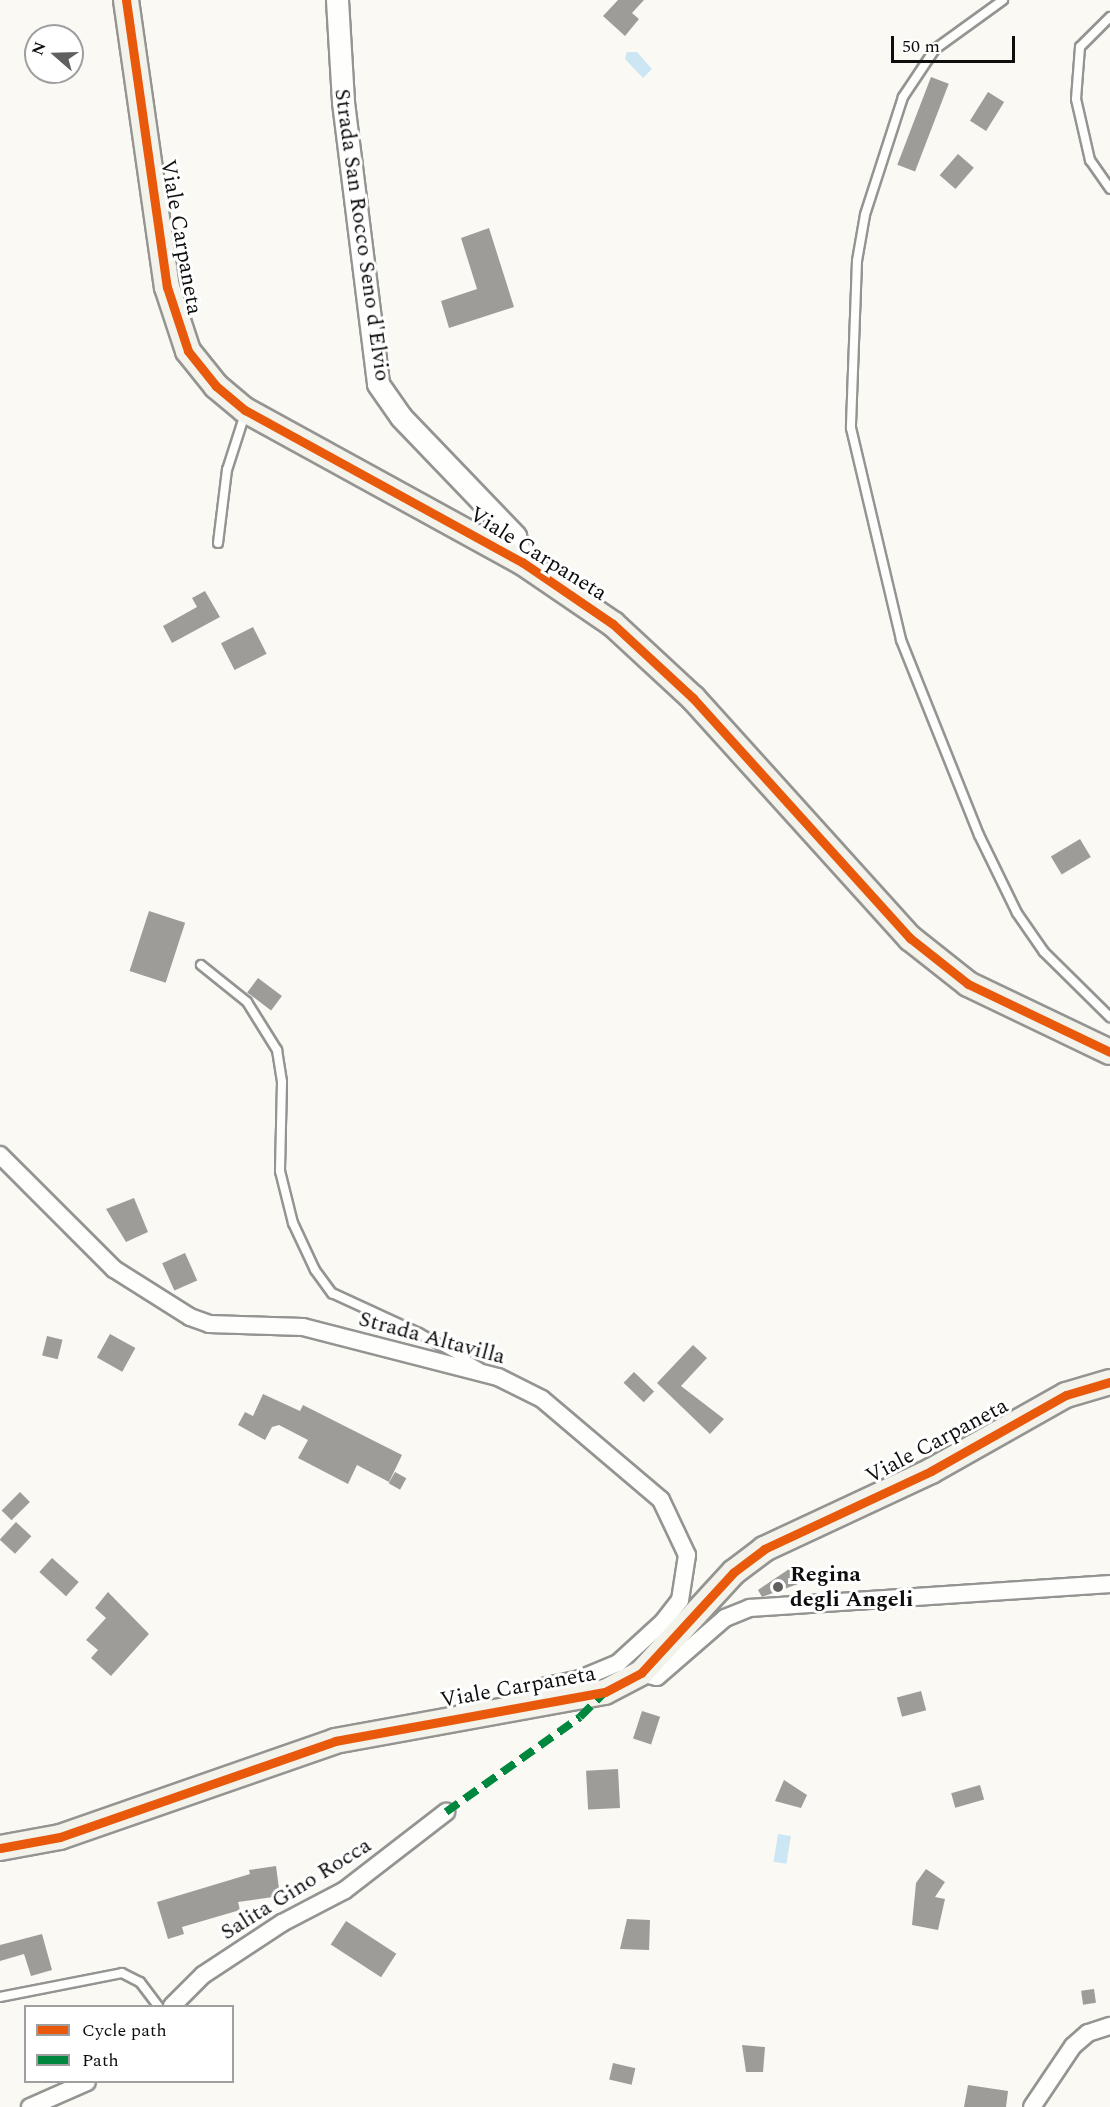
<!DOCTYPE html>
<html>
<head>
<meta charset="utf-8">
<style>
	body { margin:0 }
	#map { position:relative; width:1110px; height:2107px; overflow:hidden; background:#faf9f4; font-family:Spectral,serif }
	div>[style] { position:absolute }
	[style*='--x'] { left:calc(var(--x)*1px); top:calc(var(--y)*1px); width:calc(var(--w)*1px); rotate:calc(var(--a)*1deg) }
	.water>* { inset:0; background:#cce7f3; transform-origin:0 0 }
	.building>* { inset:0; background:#9e9c99; transform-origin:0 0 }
	.roads { filter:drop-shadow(2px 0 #949492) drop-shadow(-2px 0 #949492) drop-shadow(0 2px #949492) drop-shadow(0 -2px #949492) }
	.service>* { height:8px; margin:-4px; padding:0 4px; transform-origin:4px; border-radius:4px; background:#fefefd }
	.minor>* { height:16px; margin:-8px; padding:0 8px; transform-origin:8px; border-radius:8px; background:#fefefd }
	.tertiary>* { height:21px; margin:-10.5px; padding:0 10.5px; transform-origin:10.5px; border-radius:10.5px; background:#fefefd }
	.secondary>* { height:24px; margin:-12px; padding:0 12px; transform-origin:12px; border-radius:12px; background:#f4f3eb }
	.quiet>* { height:8px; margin-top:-4px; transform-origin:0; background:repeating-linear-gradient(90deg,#00873e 0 15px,transparent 0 23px) }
	.cycleway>* { height:9px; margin:-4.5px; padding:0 4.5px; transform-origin:4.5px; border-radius:4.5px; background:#e8590c }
	.dots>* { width:16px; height:16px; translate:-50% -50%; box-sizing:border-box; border:3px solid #fff; border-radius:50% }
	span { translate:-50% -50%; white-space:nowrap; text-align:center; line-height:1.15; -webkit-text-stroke:6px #fff; paint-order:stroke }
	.street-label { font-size:22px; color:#0e0e0e }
	.poi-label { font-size:22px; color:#0e0e0e; font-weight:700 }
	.left { translate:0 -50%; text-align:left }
	.legend { position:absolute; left:24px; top:2005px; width:210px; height:78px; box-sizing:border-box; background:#fff; border:2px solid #9f9f9f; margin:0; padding:8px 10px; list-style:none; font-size:18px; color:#0e0e0e }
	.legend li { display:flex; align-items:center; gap:12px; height:30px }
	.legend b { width:30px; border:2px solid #9f9f9f }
	.north { position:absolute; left:24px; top:24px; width:60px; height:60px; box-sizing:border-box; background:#fff; border:2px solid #9f9f9f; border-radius:50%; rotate:290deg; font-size:16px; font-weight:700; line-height:24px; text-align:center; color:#0e0e0e }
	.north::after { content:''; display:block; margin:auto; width:21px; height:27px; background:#61605e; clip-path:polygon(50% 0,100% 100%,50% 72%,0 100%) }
	.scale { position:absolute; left:891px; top:36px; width:124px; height:27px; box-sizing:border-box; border:3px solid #0e0e0e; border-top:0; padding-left:8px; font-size:18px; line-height:21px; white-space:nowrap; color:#0e0e0e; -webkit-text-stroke:4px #fff; paint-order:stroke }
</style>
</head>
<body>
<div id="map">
	<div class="water">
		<i style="clip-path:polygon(627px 52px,637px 52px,652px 69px,643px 78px,625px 59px)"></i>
		<i style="left:778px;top:1834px;width:13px;height:28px;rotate:9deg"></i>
	</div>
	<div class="building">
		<i style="clip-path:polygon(618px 0,644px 0,632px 13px,639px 19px,625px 36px,603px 16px)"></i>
		<i style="left:931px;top:77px;width:19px;height:94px;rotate:21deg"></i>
		<i style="left:988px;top:92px;width:19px;height:34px;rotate:32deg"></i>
		<i style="left:958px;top:154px;width:21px;height:28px;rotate:41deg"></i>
		<i style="clip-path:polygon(489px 228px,514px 307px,449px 328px,441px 301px,477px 289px,461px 238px)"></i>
		<i style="clip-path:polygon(205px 591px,220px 617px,172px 643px,163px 626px,197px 607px,192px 598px)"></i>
		<i style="left:253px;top:627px;width:30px;height:36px;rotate:63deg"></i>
		<i style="left:1080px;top:839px;width:21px;height:34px;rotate:59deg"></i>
		<i style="left:149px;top:911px;width:38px;height:63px;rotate:18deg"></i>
		<i style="left:258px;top:978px;width:30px;height:18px;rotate:37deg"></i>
		<i style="clip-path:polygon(134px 1198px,148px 1232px,126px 1242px,106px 1209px)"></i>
		<i style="left:185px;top:1253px;width:30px;height:25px;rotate:66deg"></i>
		<i style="left:110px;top:1334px;width:29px;height:27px;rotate:29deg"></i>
		<i style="left:47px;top:1336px;width:16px;height:20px;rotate:14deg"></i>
		<i style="clip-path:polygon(693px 1345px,707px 1358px,681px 1386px,724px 1419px,710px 1434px,657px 1383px)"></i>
		<i style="left:634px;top:1372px;width:28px;height:15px;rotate:44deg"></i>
		<i style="clip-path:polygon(263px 1394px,300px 1411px,303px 1405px,402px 1455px,389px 1482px,357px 1465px,348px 1484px,298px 1458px,308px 1440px,279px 1425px,272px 1427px,265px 1440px,238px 1425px,245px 1412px,253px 1416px)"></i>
		<i style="left:395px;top:1472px;width:13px;height:13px;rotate:29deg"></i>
		<i style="left:20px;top:1492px;width:14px;height:26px;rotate:45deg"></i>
		<i style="left:16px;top:1522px;width:21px;height:24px;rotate:43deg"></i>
		<i style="left:52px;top:1558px;width:36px;height:19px;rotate:42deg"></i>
		<i style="clip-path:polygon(789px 1569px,798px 1584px,762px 1597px,758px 1590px)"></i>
		<i style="clip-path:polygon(108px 1592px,149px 1634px,111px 1676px,91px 1658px,98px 1650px,86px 1640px,106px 1618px,95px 1608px)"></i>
		<i style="left:921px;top:1691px;width:20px;height:25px;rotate:75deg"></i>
		<i style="left:642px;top:1711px;width:19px;height:29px;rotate:18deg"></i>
		<i style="left:618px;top:1769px;width:39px;height:32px;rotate:87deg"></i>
		<i style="clip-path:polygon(784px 1780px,807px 1795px,801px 1808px,775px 1801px)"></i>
		<i style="left:980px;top:1785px;width:15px;height:30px;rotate:74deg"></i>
		<i style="clip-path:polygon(276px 1866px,280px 1896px,238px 1902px,240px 1910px,182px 1927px,184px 1934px,168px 1939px,157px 1902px,250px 1874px,249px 1870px)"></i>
		<i style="clip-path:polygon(926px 1869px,945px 1882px,935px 1897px,945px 1899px,938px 1930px,912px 1925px,916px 1883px)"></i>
		<i style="clip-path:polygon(627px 1919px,650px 1920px,649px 1950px,620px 1949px)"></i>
		<i style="left:346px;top:1921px;width:60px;height:28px;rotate:33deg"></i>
		<i style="clip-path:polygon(42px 1934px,52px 1970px,31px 1976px,24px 1954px,0 1961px,0 1945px)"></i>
		<i style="left:1094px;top:1989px;width:14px;height:13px;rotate:82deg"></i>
		<i style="clip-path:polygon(742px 2045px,765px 2047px,763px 2072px,746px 2072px)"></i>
		<i style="left:613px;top:2063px;width:23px;height:17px;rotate:13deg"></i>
		<i style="clip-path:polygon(968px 2085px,1008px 2091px,1006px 2107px,964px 2107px)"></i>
	</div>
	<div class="roads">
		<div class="service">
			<i style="--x:1003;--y:0;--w:84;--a:144.2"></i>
			<i style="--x:935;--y:49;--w:58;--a:123.7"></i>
			<i style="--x:903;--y:97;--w:124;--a:107.9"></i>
			<i style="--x:865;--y:215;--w:47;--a:99.9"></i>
			<i style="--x:857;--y:261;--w:167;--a:92.1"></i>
			<i style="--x:851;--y:428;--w:218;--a:76.7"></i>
			<i style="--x:901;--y:640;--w:210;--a:68.2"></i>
			<i style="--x:979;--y:835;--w:87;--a:64"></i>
			<i style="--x:1017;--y:913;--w:47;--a:55.3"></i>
			<i style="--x:1044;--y:952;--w:93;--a:44.6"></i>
			<i style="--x:1110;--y:17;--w:42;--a:135"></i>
			<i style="--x:1080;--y:47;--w:52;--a:94.4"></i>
			<i style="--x:1076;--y:99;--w:63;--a:77.1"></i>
			<i style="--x:1090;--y:160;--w:35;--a:55"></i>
			<i style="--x:218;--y:543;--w:74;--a:-83"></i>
			<i style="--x:227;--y:470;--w:59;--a:-72.2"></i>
			<i style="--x:201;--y:965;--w:59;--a:38.8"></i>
			<i style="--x:247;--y:1002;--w:57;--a:58"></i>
			<i style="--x:277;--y:1050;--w:32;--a:81"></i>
			<i style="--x:282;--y:1082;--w:89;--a:91.3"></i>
			<i style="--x:280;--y:1171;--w:54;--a:76"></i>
			<i style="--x:293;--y:1223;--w:52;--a:64.9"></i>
			<i style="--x:315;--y:1270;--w:29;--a:54"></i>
			<i style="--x:332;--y:1293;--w:96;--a:24.7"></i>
			<i style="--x:419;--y:1333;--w:69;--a:29.5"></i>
			<i style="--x:0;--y:1997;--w:124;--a:-11.1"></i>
			<i style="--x:122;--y:1973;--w:20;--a:27"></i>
			<i style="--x:140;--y:1982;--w:30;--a:53"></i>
		</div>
		<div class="minor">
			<i style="--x:0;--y:1155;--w:161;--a:45"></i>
			<i style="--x:114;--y:1269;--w:90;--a:32.3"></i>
			<i style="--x:190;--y:1317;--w:20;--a:20"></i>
			<i style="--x:209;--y:1324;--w:94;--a:1.8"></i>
			<i style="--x:303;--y:1327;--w:201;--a:14.4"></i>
			<i style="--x:498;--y:1377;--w:49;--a:26.6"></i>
			<i style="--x:542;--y:1399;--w:156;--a:40.3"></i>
			<i style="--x:661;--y:1500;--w:61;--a:64.7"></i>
			<i style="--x:687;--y:1555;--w:46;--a:98.8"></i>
			<i style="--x:680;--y:1600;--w:28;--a:128"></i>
			<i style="--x:663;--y:1622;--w:61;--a:137.7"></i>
			<i style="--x:618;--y:1663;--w:41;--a:157.2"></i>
			<i style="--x:580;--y:1679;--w:58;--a:168.1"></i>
			<i style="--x:523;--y:1691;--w:26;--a:126"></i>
			<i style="--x:641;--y:1673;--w:16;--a:14"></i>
			<i style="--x:657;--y:1677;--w:90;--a:-40.9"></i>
			<i style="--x:725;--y:1618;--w:27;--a:-22"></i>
			<i style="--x:750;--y:1608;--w:361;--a:-3.8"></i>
			<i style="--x:172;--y:2006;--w:44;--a:-45"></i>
			<i style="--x:203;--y:1975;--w:95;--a:-33.4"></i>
			<i style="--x:282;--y:1923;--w:71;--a:-27.6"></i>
			<i style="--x:345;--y:1890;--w:128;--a:-37.7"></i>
			<i style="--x:30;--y:2107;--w:62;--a:-23.7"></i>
			<i style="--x:1032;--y:2107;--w:73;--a:-56.1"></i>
			<i style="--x:1073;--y:2046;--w:20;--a:-41"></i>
			<i style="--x:1088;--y:2033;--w:23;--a:-18"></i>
		</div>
		<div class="tertiary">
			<i style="--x:337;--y:0;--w:102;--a:86.6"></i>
			<i style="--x:343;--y:102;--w:284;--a:82.9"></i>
			<i style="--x:378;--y:384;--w:40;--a:55.1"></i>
			<i style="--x:401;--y:417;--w:165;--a:46.2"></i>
			<i style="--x:515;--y:536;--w:27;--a:75"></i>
		</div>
		<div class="secondary">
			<i style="--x:126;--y:0;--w:290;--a:81.9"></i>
			<i style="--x:167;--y:287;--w:67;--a:71.8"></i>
			<i style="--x:188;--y:351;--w:45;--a:51.3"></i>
			<i style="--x:216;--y:386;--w:38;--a:40"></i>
			<i style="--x:245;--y:410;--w:316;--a:28.8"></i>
			<i style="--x:522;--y:562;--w:110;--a:34.3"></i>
			<i style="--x:613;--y:624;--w:109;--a:42.8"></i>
			<i style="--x:693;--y:698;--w:324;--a:47.9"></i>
			<i style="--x:910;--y:938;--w:74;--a:38.4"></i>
			<i style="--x:968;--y:984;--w:157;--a:25.6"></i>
			<i style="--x:0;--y:1848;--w:61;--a:-10.4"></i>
			<i style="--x:60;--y:1837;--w:291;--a:-19.2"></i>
			<i style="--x:335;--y:1741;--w:274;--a:-10.3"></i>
			<i style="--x:605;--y:1692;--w:41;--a:-27.8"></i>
			<i style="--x:641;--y:1673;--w:137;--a:-47.4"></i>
			<i style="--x:734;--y:1572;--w:38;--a:-37"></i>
			<i style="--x:764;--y:1549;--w:184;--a:-25"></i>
			<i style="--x:931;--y:1471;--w:155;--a:-29.4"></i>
			<i style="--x:1066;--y:1395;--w:46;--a:-16.5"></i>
		</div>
	</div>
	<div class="quiet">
		<i style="--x:446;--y:1812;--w:164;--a:-35.3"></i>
		<i style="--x:580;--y:1717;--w:34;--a:-45"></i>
	</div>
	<div class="cycleway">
		<i style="--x:126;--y:0;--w:290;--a:81.9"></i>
		<i style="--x:167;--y:287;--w:67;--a:71.8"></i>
		<i style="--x:188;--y:351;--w:45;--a:51.3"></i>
		<i style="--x:216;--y:386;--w:38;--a:40"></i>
		<i style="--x:245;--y:410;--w:316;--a:28.8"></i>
		<i style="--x:522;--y:562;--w:110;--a:34.3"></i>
		<i style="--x:613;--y:624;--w:109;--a:42.8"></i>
		<i style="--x:693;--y:698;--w:324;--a:47.9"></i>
		<i style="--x:910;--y:938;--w:74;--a:38.4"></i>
		<i style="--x:968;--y:984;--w:157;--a:25.6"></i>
		<i style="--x:0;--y:1848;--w:61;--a:-10.4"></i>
		<i style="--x:60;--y:1837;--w:291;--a:-19.2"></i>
		<i style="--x:335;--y:1741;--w:274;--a:-10.3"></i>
		<i style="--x:605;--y:1692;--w:41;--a:-27.8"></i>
		<i style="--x:641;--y:1673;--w:137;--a:-47.4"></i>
		<i style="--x:734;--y:1572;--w:38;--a:-37"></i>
		<i style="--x:764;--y:1549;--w:184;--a:-25"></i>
		<i style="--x:931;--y:1471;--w:155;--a:-29.4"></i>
		<i style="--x:1066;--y:1395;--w:46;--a:-16.5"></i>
	</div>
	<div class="dots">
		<i style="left:778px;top:1587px;background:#61605e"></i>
	</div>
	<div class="street-label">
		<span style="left:362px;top:235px;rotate:82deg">Strada San Rocco Seno d'Elvio</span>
		<span style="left:181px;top:237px;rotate:80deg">Viale Carpaneta</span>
		<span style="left:538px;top:554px;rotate:32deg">Viale Carpaneta</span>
		<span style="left:432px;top:1338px;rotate:15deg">Strada Altavilla</span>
		<span style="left:937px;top:1441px;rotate:-28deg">Viale Carpaneta</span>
		<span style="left:518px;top:1687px;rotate:-10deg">Viale Carpaneta</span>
		<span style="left:296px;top:1889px;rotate:-32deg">Salita Gino Rocca</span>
	</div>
	<div class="poi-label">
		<span class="left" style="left:790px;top:1587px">Regina<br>degli Angeli</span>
	</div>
	<ul class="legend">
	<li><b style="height:8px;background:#e8590c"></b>Cycle path</li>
	<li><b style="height:8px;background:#00873e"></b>Path</li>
	</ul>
	<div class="north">N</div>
	<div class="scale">50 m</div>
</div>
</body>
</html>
